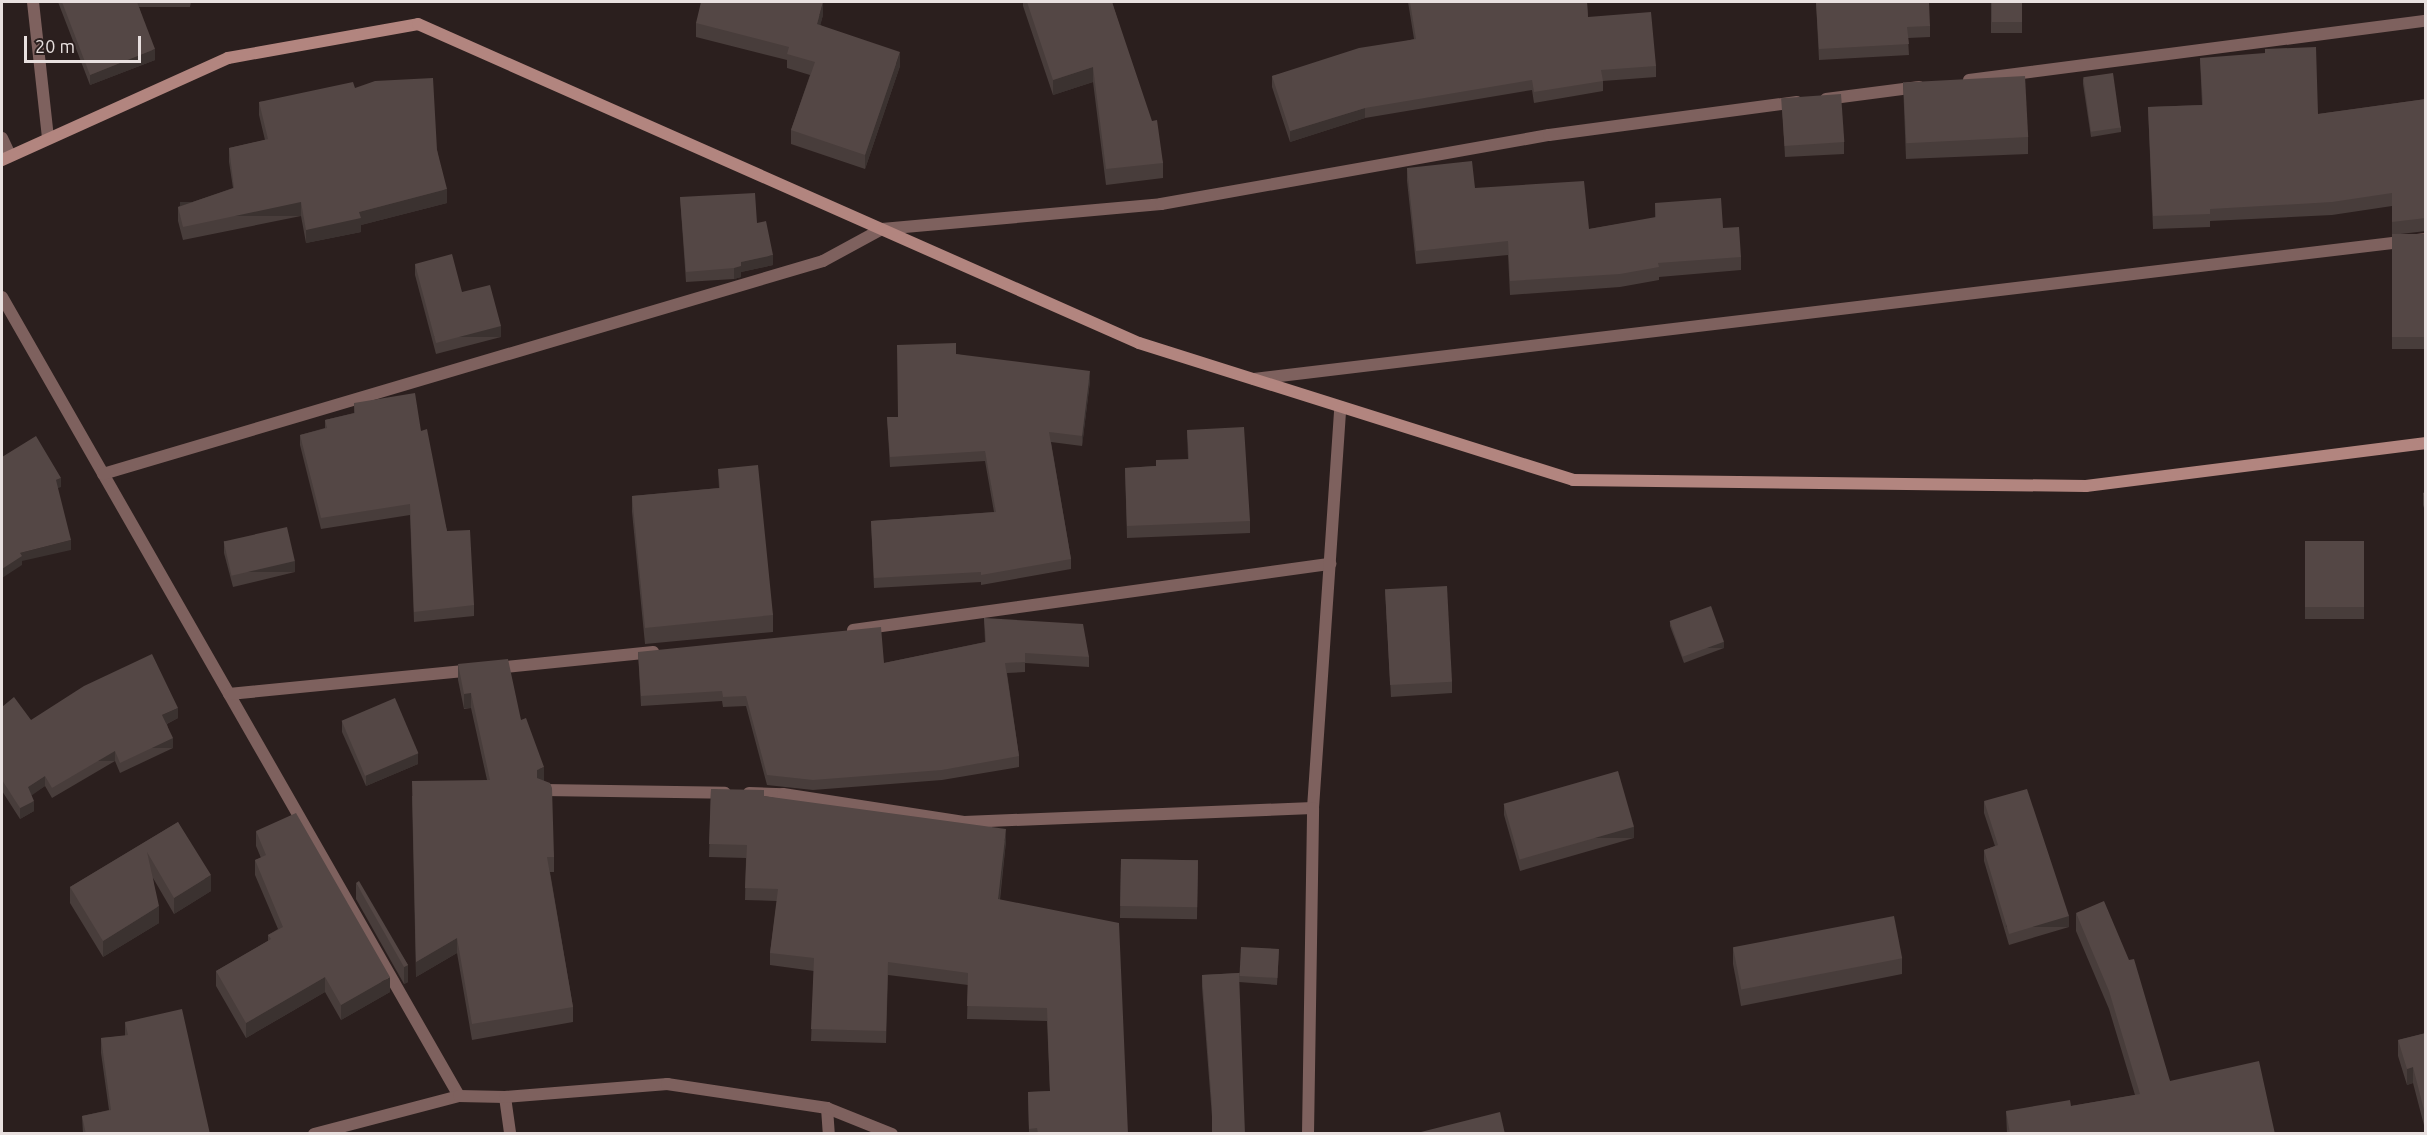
<!DOCTYPE html>
<html>
<head>
<meta charset="utf-8">
<style>
	body { margin:0 }
	#map { position:relative; width:2427px; height:1135px; overflow:hidden; background:#2b1f1e; font-family:Ubuntu,sans-serif }
	div>[style] { position:absolute }
	[style*='--x'] { left:calc(var(--x)*1px); top:calc(var(--y)*1px); width:calc(var(--w)*1px); rotate:calc(var(--a)*1deg) }
	.street>* { height:12px; margin:-6px; padding:0 6px; transform-origin:6px; border-radius:6px; background:#7e615e }
	.secondary>* { height:12px; margin:-6px; padding:0 6px; transform-origin:6px; border-radius:6px; background:#b2857f }
	.wall>* { inset:0; background:#483d3b; transform-origin:0 0 }
	.shaded-wall>* { inset:0; background:#3b3230; transform-origin:0 0 }
	.building>* { inset:0; background:#544745; transform-origin:0 0 }
	span { translate:-50% -50%; white-space:nowrap; text-align:center; line-height:1.15; -webkit-text-stroke:5px #2b1f1e; paint-order:stroke }
	.frame { position:absolute; inset:0; border:3px solid #e8e0df; pointer-events:none }
	.scale { position:absolute; left:24px; top:36px; width:117px; height:27px; box-sizing:border-box; border:3px solid #e8e0df; border-top:0; padding-left:8px; font-size:18px; line-height:21px; white-space:nowrap; color:#e8e0df; -webkit-text-stroke:4px #2b1f1e; paint-order:stroke }
</style>
</head>
<body>
<div id="map">
	<div class="street">
		<i style="--x:33;--y:2;--w:136;--a:83.7"></i>
		<i style="--x:1969;--y:80;--w:461;--a:-7.4"></i>
		<i style="--x:1826;--y:99;--w:94;--a:-7.4"></i>
		<i style="--x:2;--y:138;--w:17;--a:65"></i>
		<i style="--x:2;--y:297;--w:920;--a:60.23"></i>
		<i style="--x:1254;--y:379;--w:1180;--a:-6.81"></i>
		<i style="--x:103;--y:474;--w:751;--a:-16.48"></i>
		<i style="--x:823;--y:261;--w:67;--a:-28.5"></i>
		<i style="--x:882;--y:229;--w:280;--a:-5.1"></i>
		<i style="--x:1161;--y:204;--w:394;--a:-10.1"></i>
		<i style="--x:1549;--y:135;--w:250;--a:-7.6"></i>
		<i style="--x:853;--y:630;--w:482;--a:-7.9"></i>
		<i style="--x:495;--y:668;--w:159;--a:-5.8"></i>
		<i style="--x:229;--y:694;--w:246;--a:-5.6"></i>
		<i style="--x:544;--y:790;--w:181;--a:0.9"></i>
		<i style="--x:749;--y:793;--w:34;--a:2"></i>
		<i style="--x:783;--y:794;--w:183;--a:8.8"></i>
		<i style="--x:964;--y:822;--w:349;--a:-2.3"></i>
		<i style="--x:1313;--y:808;--w:402;--a:-86.1"></i>
		<i style="--x:505;--y:1097;--w:37;--a:82"></i>
		<i style="--x:827;--y:1108;--w:26;--a:86"></i>
		<i style="--x:314;--y:1134;--w:150;--a:-14.7"></i>
		<i style="--x:459;--y:1096;--w:46;--a:1.2"></i>
		<i style="--x:505;--y:1097;--w:163;--a:-4.6"></i>
		<i style="--x:667;--y:1084;--w:162;--a:8.5"></i>
		<i style="--x:827;--y:1108;--w:70;--a:21.8"></i>
		<i style="--x:1308;--y:1134;--w:326;--a:-89.1"></i>
	</div>
	<div class="secondary">
		<i style="--x:2;--y:160;--w:248;--a:-24.3"></i>
		<i style="--x:228;--y:58;--w:193;--a:-10.1"></i>
		<i style="--x:418;--y:24;--w:788;--a:23.87"></i>
		<i style="--x:1139;--y:343;--w:455;--a:17.5"></i>
		<i style="--x:1573;--y:480;--w:513;--a:0.67"></i>
		<i style="--x:2086;--y:486;--w:343;--a:-7.2"></i>
	</div>
	<div class="wall">
		<i style="clip-path:polygon(58px 2px,191px 2px,190px 7px,139px 7px,155px 60px,90px 85px)"></i>
		<i style="clip-path:polygon(1023px 2px,1112px 2px,1163px 163px,1163px 178px,1106px 185px,1093px 82px,1053px 95px,1023px 6px)"></i>
		<i style="clip-path:polygon(1408px 2px,1587px 2px,1588px 17px,1656px 66px,1656px 77px,1603px 81px,1603px 91px,1534px 103px,1532px 90px,1365px 118px,1290px 142px,1272px 87px,1272px 76px,1414px 39px)"></i>
		<i style="clip-path:polygon(1816px 2px,1930px 26px,1930px 37px,1908px 38px,1909px 55px,1819px 60px)"></i>
		<i style="left:1991px;top:2px;width:31px;height:31px"></i>
		<i style="clip-path:polygon(823px 15px,820px 25px,900px 66px,865px 169px,791px 144px,791px 130px,810px 75px,787px 68px,787px 60px,696px 37px,696px 23px)"></i>
		<i style="clip-path:polygon(2200px 58px,2318px 114px,2426px 99px,2426px 231px,2392px 235px,2392px 206px,2332px 215px,2210px 221px,2210px 227px,2153px 229px,2148px 107px,2202px 105px)"></i>
		<i style="clip-path:polygon(2083px 78px,2121px 127px,2121px 132px,2091px 137px,2083px 84px)"></i>
		<i style="clip-path:polygon(1903px 82px,2028px 137px,2028px 154px,1906px 159px)"></i>
		<i style="clip-path:polygon(355px 88px,437px 150px,447px 203px,361px 225px,361px 232px,306px 243px,301px 216px,183px 240px,178px 221px,178px 207px,233px 188px,229px 162px,229px 148px,265px 140px,259px 115px,259px 102px)"></i>
		<i style="clip-path:polygon(1782px 102px,1844px 142px,1844px 154px,1785px 157px)"></i>
		<i style="clip-path:polygon(1407px 168px,1475px 188px,1589px 229px,1655px 218px,1655px 203px,1723px 228px,1741px 257px,1741px 270px,1659px 277px,1659px 280px,1620px 287px,1510px 295px,1508px 255px,1416px 264px,1407px 181px)"></i>
		<i style="clip-path:polygon(680px 197px,757px 223px,773px 265px,741px 272px,741px 277px,734px 279px,686px 282px)"></i>
		<i style="left:2426px;top:234px;width:115px;height:34px;rotate:90deg"></i>
		<i style="clip-path:polygon(415px 264px,462px 292px,501px 337px,436px 354px,415px 275px)"></i>
		<i style="clip-path:polygon(956px 354px,1090px 381px,1082px 446px,1051px 442px,1071px 559px,1071px 569px,981px 585px,981px 582px,874px 588px,871px 521px,994px 512px,985px 461px,890px 467px,887px 417px,898px 417px)"></i>
		<i style="clip-path:polygon(354px 403px,421px 431px,447px 531px,474px 605px,474px 616px,414px 622px,410px 515px,321px 529px,300px 445px,300px 435px,325px 428px,325px 420px,354px 413px)"></i>
		<i style="clip-path:polygon(1187px 430px,1250px 521px,1250px 533px,1127px 538px,1125px 468px,1156px 466px,1188px 459px)"></i>
		<i style="clip-path:polygon(718px 469px,773px 615px,773px 632px,645px 644px,632px 512px,632px 496px,719px 488px)"></i>
		<i style="clip-path:polygon(2426px 492px,2426px 514px,2423px 505px,2423px 493px)"></i>
		<i style="clip-path:polygon(224px 541px,295px 572px,233px 587px,224px 553px)"></i>
		<i style="left:2305px;top:541px;width:59px;height:78px"></i>
		<i style="clip-path:polygon(1385px 589px,1452px 682px,1452px 693px,1391px 697px)"></i>
		<i style="clip-path:polygon(984px 618px,1089px 657px,1089px 667px,1025px 663px,1025px 672px,1007px 673px,1019px 756px,1019px 767px,942px 780px,813px 790px,767px 785px,746px 706px,723px 707px,722px 701px,641px 706px,638px 652px,884px 663px,985px 642px)"></i>
		<i style="clip-path:polygon(1670px 621px,1724px 648px,1684px 663px,1670px 626px)"></i>
		<i style="clip-path:polygon(458px 664px,521px 720px,544px 781px,554px 857px,554px 872px,550px 872px,573px 1007px,573px 1022px,472px 1040px,457px 953px,416px 977px,412px 796px,487px 780px,471px 708px,464px 709px,458px 680px)"></i>
		<i style="clip-path:polygon(2px 707px,31px 720px,178px 718px,167px 724px,173px 748px,120px 773px,115px 761px,52px 798px,45px 786px,31px 795px,34px 811px,20px 819px,2px 791px)"></i>
		<i style="clip-path:polygon(342px 721px,418px 764px,366px 786px,342px 732px)"></i>
		<i style="clip-path:polygon(711px 789px,764px 796px,1006px 841px,1000px 900px,1128px 1134px,1029px 1134px,1028px 1092px,1050px 1091px,1047px 1021px,967px 1019px,968px 985px,888px 975px,886px 1043px,811px 1041px,814px 971px,770px 965px,770px 953px,777px 901px,745px 900px,746px 858px,709px 857px)"></i>
		<i style="clip-path:polygon(1984px 801px,2069px 927px,2009px 945px,1984px 861px,1984px 850px,1995px 846px,1984px 813px)"></i>
		<i style="clip-path:polygon(1504px 804px,1634px 838px,1520px 871px,1504px 815px)"></i>
		<i style="clip-path:polygon(178px 822px,211px 891px,174px 914px,153px 878px,159px 923px,103px 957px,70px 903px,70px 887px)"></i>
		<i style="clip-path:polygon(256px 831px,390px 992px,341px 1020px,325px 992px,246px 1038px,216px 986px,216px 971px,268px 941px,268px 935px,278px 929px,255px 875px,255px 860px,261px 858px,256px 846px)"></i>
		<i style="left:1121px;top:859px;width:77px;height:59px;rotate:1deg"></i>
		<i style="clip-path:polygon(356px 883px,408px 965px,408px 982px,404px 984px,356px 899px)"></i>
		<i style="clip-path:polygon(2076px 913px,2170px 1081px,2275px 1134px,2007px 1134px,2006px 1111px,2071px 1106px,2135px 1095px,2109px 1009px,2076px 931px)"></i>
		<i style="clip-path:polygon(1733px 948px,1902px 958px,1902px 974px,1741px 1006px,1733px 964px)"></i>
		<i style="clip-path:polygon(1279px 949px,1277px 985px,1239px 982px,1212px 1117px,1202px 987px,1202px 975px,1239px 973px)"></i>
		<i style="clip-path:polygon(125px 1022px,210px 1134px,83px 1134px,82px 1116px,109px 1110px,101px 1053px,101px 1038px,125px 1036px)"></i>
		<i style="clip-path:polygon(2426px 1033px,2426px 1133px,2413px 1083px,2407px 1085px,2398px 1056px,2398px 1040px)"></i>
	</div>
	<div class="shaded-wall">
		<i style="clip-path:polygon(823px 2px,823px 15px,817px 38px,817px 24px)"></i>
		<i style="clip-path:polygon(155px 49px,155px 60px,90px 85px,90px 75px)"></i>
		<i style="clip-path:polygon(900px 52px,900px 66px,865px 169px,865px 155px)"></i>
		<i style="clip-path:polygon(1093px 67px,1093px 82px,1053px 95px,1053px 80px)"></i>
		<i style="clip-path:polygon(1365px 108px,1365px 118px,1290px 142px,1290px 131px)"></i>
		<i style="clip-path:polygon(447px 189px,447px 203px,361px 225px,361px 232px,306px 243px,306px 230px,359px 212px)"></i>
		<i style="left:301px;top:202px;width:14px;height:121px;rotate:90deg"></i>
		<i style="clip-path:polygon(773px 255px,773px 265px,741px 272px,741px 277px,734px 279px,734px 268px,741px 262px)"></i>
		<i style="left:501px;top:326px;width:11px;height:67px;rotate:90deg"></i>
		<i style="clip-path:polygon(1090px 371px,1090px 381px,1082px 446px,1082px 436px)"></i>
		<i style="clip-path:polygon(61px 478px,61px 487px,56px 489px,56px 480px)"></i>
		<i style="clip-path:polygon(71px 540px,71px 550px,22px 561px,22px 565px,2px 578px,2px 569px,20px 553px)"></i>
		<i style="left:295px;top:561px;width:11px;height:64px;rotate:90deg"></i>
		<i style="left:1724px;top:642px;width:6px;height:43px;rotate:90deg"></i>
		<i style="left:471px;top:693px;width:15px;height:7px;rotate:90deg"></i>
		<i style="clip-path:polygon(178px 708px,178px 718px,162px 726px,162px 715px)"></i>
		<i style="left:173px;top:738px;width:10px;height:59px;rotate:90deg"></i>
		<i style="left:115px;top:751px;width:10px;height:73px;rotate:90deg"></i>
		<i style="clip-path:polygon(418px 753px,418px 764px,366px 786px,366px 775px)"></i>
		<i style="clip-path:polygon(544px 767px,544px 782px,537px 793px,537px 770px)"></i>
		<i style="clip-path:polygon(45px 776px,45px 786px,28px 798px,28px 787px)"></i>
		<i style="clip-path:polygon(34px 801px,34px 811px,20px 819px,20px 808px)"></i>
		<i style="left:1634px;top:827px;width:11px;height:119px;rotate:90deg"></i>
		<i style="clip-path:polygon(1006px 829px,1006px 841px,998px 912px,998px 899px)"></i>
		<i style="clip-path:polygon(211px 875px,211px 891px,174px 914px,174px 898px)"></i>
		<i style="clip-path:polygon(159px 906px,159px 923px,103px 957px,103px 941px)"></i>
		<i style="left:2069px;top:916px;width:11px;height:63px;rotate:90deg"></i>
		<i style="clip-path:polygon(457px 938px,457px 953px,416px 977px,416px 962px)"></i>
		<i style="clip-path:polygon(408px 965px,408px 982px,404px 984px,404px 967px)"></i>
		<i style="clip-path:polygon(325px 977px,325px 992px,246px 1038px,246px 1023px)"></i>
		<i style="clip-path:polygon(390px 977px,390px 992px,341px 1020px,341px 1005px)"></i>
		<i style="clip-path:polygon(2413px 1067px,2413px 1083px,2407px 1085px,2407px 1069px)"></i>
	</div>
	<div class="building">
		<i style="clip-path:polygon(62px 2px,137px 2px,155px 49px,90px 75px)"></i>
		<i style="clip-path:polygon(701px 2px,823px 2px,817px 24px,900px 52px,865px 155px,791px 130px,815px 62px,787px 54px,789px 47px,696px 23px)"></i>
		<i style="clip-path:polygon(1027px 2px,1112px 2px,1152px 121px,1157px 120px,1163px 163px,1106px 169px,1093px 67px,1053px 80px)"></i>
		<i style="clip-path:polygon(1410px 2px,1587px 2px,1588px 17px,1651px 12px,1656px 66px,1601px 70px,1603px 81px,1534px 92px,1532px 80px,1365px 108px,1290px 131px,1272px 76px,1359px 48px,1416px 39px)"></i>
		<i style="clip-path:polygon(1816px 2px,1929px 2px,1930px 26px,1907px 27px,1909px 44px,1819px 49px)"></i>
		<i style="left:1992px;top:2px;width:30px;height:20px"></i>
		<i style="clip-path:polygon(2316px 47px,2318px 114px,2426px 99px,2426px 218px,2392px 222px,2392px 193px,2332px 202px,2210px 209px,2210px 214px,2153px 216px,2148px 107px,2203px 105px,2200px 58px,2265px 53px,2265px 49px)"></i>
		<i style="left:2113px;top:73px;width:55px;height:30px;rotate:82deg"></i>
		<i style="left:2025px;top:76px;width:61px;height:122px;rotate:87deg"></i>
		<i style="clip-path:polygon(433px 78px,437px 150px,447px 189px,359px 212px,361px 218px,306px 230px,301px 202px,183px 227px,178px 207px,234px 188px,229px 148px,268px 139px,259px 102px,353px 82px,355px 88px,375px 81px)"></i>
		<i style="left:1841px;top:94px;width:48px;height:60px;rotate:86deg"></i>
		<i style="clip-path:polygon(1472px 161px,1475px 188px,1584px 181px,1589px 229px,1656px 217px,1655px 203px,1721px 198px,1723px 228px,1739px 227px,1741px 257px,1658px 263px,1659px 267px,1620px 274px,1510px 281px,1508px 241px,1416px 251px,1407px 168px)"></i>
		<i style="clip-path:polygon(755px 193px,757px 223px,766px 221px,773px 255px,741px 262px,741px 266px,734px 268px,686px 272px,680px 197px)"></i>
		<i style="left:2426px;top:234px;width:103px;height:34px;rotate:90deg"></i>
		<i style="clip-path:polygon(452px 254px,462px 292px,490px 285px,501px 326px,436px 343px,415px 264px)"></i>
		<i style="clip-path:polygon(956px 343px,956px 354px,1090px 371px,1082px 436px,1049px 432px,1071px 559px,981px 575px,981px 572px,874px 578px,871px 521px,996px 512px,985px 451px,890px 457px,887px 417px,898px 417px,897px 345px)"></i>
		<i style="clip-path:polygon(415px 393px,421px 431px,427px 429px,447px 531px,470px 530px,474px 605px,414px 612px,410px 504px,321px 518px,300px 435px,327px 428px,325px 420px,355px 413px,354px 403px)"></i>
		<i style="clip-path:polygon(1244px 427px,1250px 521px,1127px 526px,1125px 468px,1156px 466px,1156px 460px,1189px 459px,1187px 430px)"></i>
		<i style="clip-path:polygon(36px 436px,61px 478px,56px 480px,71px 540px,20px 553px,22px 556px,2px 569px,2px 457px)"></i>
		<i style="clip-path:polygon(758px 465px,773px 615px,645px 628px,632px 496px,720px 488px,718px 469px)"></i>
		<i style="clip-path:polygon(2426px 492px,2426px 503px,2423px 493px)"></i>
		<i style="left:287px;top:527px;width:35px;height:65px;rotate:77deg"></i>
		<i style="left:2305px;top:541px;width:59px;height:66px"></i>
		<i style="left:1447px;top:586px;width:96px;height:62px;rotate:87deg"></i>
		<i style="left:1711px;top:606px;width:38px;height:44px;rotate:70deg"></i>
		<i style="clip-path:polygon(984px 618px,1083px 624px,1089px 657px,1025px 653px,1025px 662px,1005px 663px,1019px 756px,942px 770px,813px 780px,767px 775px,746px 696px,723px 697px,722px 691px,641px 696px,638px 652px,881px 627px,884px 663px,986px 642px)"></i>
		<i style="clip-path:polygon(152px 654px,178px 708px,162px 715px,173px 738px,120px 763px,115px 751px,52px 788px,45px 776px,28px 787px,34px 801px,20px 808px,2px 780px,2px 707px,14px 697px,31px 720px,84px 686px)"></i>
		<i style="clip-path:polygon(508px 659px,521px 720px,526px 718px,544px 767px,537px 770px,537px 778px,550px 783px,552px 788px,554px 857px,547px 857px,573px 1007px,472px 1024px,457px 938px,416px 962px,412px 781px,490px 780px,471px 693px,464px 694px,458px 664px)"></i>
		<i style="left:395px;top:698px;width:60px;height:58px;rotate:67deg"></i>
		<i style="left:1618px;top:771px;width:58px;height:119px;rotate:74deg"></i>
		<i style="clip-path:polygon(711px 789px,764px 790px,764px 796px,1006px 829px,998px 899px,1119px 923px,1128px 1134px,1038px 1134px,1037px 1128px,1029px 1129px,1028px 1092px,1050px 1091px,1047px 1008px,967px 1006px,968px 973px,888px 962px,886px 1031px,811px 1029px,814px 958px,770px 953px,778px 889px,745px 888px,747px 845px,709px 844px)"></i>
		<i style="clip-path:polygon(2027px 789px,2069px 916px,2009px 934px,1984px 850px,1998px 845px,1984px 801px)"></i>
		<i style="clip-path:polygon(296px 813px,390px 977px,341px 1005px,325px 977px,246px 1023px,216px 971px,271px 939px,268px 935px,283px 927px,255px 860px,266px 855px,256px 831px)"></i>
		<i style="clip-path:polygon(178px 822px,211px 875px,174px 898px,147px 852px,159px 906px,103px 941px,70px 887px)"></i>
		<i style="left:1121px;top:859px;width:77px;height:47px;rotate:1deg"></i>
		<i style="clip-path:polygon(359px 881px,408px 965px,404px 967px,356px 883px)"></i>
		<i style="clip-path:polygon(2104px 901px,2129px 960px,2134px 959px,2170px 1081px,2259px 1061px,2275px 1134px,2010px 1134px,2006px 1111px,2070px 1100px,2071px 1106px,2140px 1094px,2109px 991px,2076px 913px)"></i>
		<i style="left:1894px;top:916px;width:43px;height:164px;rotate:79deg"></i>
		<i style="left:1241px;top:947px;width:38px;height:29px;rotate:3deg"></i>
		<i style="clip-path:polygon(1239px 973px,1245px 1134px,1212px 1134px,1212px 1106px,1202px 975px)"></i>
		<i style="clip-path:polygon(182px 1009px,210px 1134px,86px 1134px,82px 1116px,111px 1110px,101px 1038px,128px 1035px,125px 1022px)"></i>
		<i style="clip-path:polygon(2426px 1033px,2426px 1118px,2413px 1067px,2407px 1069px,2398px 1040px)"></i>
		<i style="clip-path:polygon(1500px 1112px,1505px 1134px,1413px 1134px)"></i>
	</div>
	<div class="frame"></div>
	<div class="scale">20 m</div>
</div>
</body>
</html>
